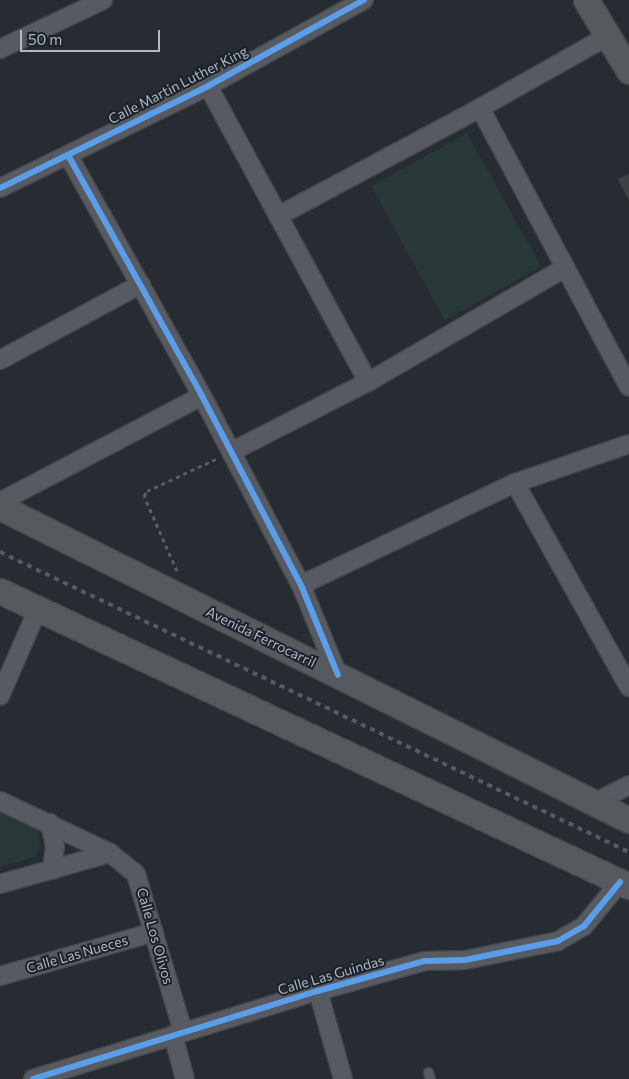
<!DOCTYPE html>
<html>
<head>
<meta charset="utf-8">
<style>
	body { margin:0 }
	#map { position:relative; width:629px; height:1079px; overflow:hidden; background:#272c32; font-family:Commissioner,sans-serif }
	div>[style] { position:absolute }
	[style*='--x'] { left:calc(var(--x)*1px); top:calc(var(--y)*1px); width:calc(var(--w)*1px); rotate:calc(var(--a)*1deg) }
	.green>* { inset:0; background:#283738; transform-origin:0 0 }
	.building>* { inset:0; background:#3e4247 }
	.path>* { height:3px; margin-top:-1.5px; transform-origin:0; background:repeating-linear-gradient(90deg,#5b5f64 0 4px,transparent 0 8px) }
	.roads { filter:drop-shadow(1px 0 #43474b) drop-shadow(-1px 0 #43474b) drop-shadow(0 1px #43474b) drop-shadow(0 -1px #43474b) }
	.lane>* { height:9px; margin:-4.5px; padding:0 4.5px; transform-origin:4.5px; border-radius:4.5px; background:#575a61 }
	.street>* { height:18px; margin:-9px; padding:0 9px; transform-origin:9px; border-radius:9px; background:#575a61 }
	.secondary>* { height:25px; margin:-12.5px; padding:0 12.5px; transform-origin:12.5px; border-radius:12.5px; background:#56595e }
	.rail>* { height:4px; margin-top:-2px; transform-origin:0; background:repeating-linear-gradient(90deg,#56595e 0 5px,transparent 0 10px) }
	.cycleway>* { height:6px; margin:-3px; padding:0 3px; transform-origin:3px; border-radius:3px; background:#5a9eea }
	span { translate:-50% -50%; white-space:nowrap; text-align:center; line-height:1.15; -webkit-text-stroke:4px #1c222c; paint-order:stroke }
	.street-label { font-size:14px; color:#b1b8c3 }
	.scale { position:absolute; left:20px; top:30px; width:140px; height:22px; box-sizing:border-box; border:2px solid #b1b8c3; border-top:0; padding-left:6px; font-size:15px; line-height:18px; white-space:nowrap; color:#b1b8c3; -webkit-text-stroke:4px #1c222c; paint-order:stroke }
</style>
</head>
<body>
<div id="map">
	<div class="green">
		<i style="left:467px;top:133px;width:153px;height:110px;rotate:61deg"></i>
		<i style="clip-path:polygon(0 809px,37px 825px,40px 845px,35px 857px,0 867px)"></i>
	</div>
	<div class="building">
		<i style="clip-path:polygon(629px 174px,629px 201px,618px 179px)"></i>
	</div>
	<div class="path">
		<i style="--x:177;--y:571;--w:82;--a:-113.7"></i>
		<i style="--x:144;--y:496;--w:6;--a:-59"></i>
		<i style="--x:147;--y:491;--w:76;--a:-24.9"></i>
	</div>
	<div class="roads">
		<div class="lane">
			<i style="--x:428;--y:1072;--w:7;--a:74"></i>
		</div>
		<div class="street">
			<i style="--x:0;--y:49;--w:114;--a:-25.4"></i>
			<i style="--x:208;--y:86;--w:336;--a:61.6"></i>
			<i style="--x:480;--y:108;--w:316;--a:61.9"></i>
			<i style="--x:68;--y:155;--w:276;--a:60.9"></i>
			<i style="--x:202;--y:396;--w:213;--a:62.4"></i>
			<i style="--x:301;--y:585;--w:97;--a:67.7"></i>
			<i style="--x:0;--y:188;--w:232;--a:-26.1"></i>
			<i style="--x:208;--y:86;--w:178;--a:-28.9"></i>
			<i style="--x:278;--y:216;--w:229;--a:-28.1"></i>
			<i style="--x:480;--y:108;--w:147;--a:-29.4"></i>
			<i style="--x:0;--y:360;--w:160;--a:-28.3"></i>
			<i style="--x:231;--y:452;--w:154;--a:-27.1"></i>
			<i style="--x:368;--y:382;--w:228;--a:-30.1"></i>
			<i style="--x:515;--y:483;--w:234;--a:60.8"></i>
			<i style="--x:0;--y:502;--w:228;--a:-27.7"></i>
			<i style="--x:301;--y:585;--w:237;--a:-25.5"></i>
			<i style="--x:515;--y:483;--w:120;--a:-18.9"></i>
			<i style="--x:0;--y:696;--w:95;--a:-66.4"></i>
			<i style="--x:0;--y:801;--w:122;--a:25.3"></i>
			<i style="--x:110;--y:853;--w:33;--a:39"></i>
			<i style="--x:136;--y:874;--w:165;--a:73.4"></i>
			<i style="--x:594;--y:803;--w:39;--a:-27"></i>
			<i style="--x:50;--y:823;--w:24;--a:78"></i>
			<i style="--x:55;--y:846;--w:24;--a:97"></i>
			<i style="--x:0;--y:884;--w:114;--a:-15.7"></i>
			<i style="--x:0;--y:976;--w:160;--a:-15.9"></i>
			<i style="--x:318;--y:991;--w:91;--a:74.1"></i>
			<i style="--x:173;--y:1035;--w:46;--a:74.7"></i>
			<i style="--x:33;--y:1079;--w:298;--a:-17.2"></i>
			<i style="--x:318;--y:991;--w:111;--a:-15.7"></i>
			<i style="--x:425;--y:961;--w:40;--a:-1.4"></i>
			<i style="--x:465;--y:960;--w:95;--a:-11.5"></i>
			<i style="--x:558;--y:941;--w:30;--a:-30"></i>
			<i style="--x:584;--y:926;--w:57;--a:-50.7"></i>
		</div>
		<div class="secondary">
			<i style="--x:586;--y:0;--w:83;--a:58.8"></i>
			<i style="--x:0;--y:507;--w:703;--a:26.46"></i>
			<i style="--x:0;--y:591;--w:695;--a:25.13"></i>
		</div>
	</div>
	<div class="rail">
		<i style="--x:0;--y:552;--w:697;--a:25.5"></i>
	</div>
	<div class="cycleway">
		<i style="--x:68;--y:155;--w:276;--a:60.9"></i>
		<i style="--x:202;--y:396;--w:213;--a:62.4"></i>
		<i style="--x:301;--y:585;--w:97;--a:67.7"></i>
		<i style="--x:0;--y:188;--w:232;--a:-26.1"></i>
		<i style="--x:208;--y:86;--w:178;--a:-28.9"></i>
		<i style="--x:33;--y:1079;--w:298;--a:-17.2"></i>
		<i style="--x:318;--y:991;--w:111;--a:-15.7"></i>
		<i style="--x:425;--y:961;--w:40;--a:-1.4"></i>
		<i style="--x:465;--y:960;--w:95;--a:-11.5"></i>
		<i style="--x:558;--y:941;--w:30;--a:-30"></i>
		<i style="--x:584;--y:926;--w:57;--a:-50.7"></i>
	</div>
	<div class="street-label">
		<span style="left:178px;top:85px;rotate:-27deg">Calle Martin Luther King</span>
		<span style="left:261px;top:637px;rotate:26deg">Avenida Ferrocarril</span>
		<span style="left:155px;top:936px;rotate:74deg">Calle Los Olivos</span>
		<span style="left:77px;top:954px;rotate:-16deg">Calle Las Nueces</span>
		<span style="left:331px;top:975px;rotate:-16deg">Calle Las Guindas</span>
	</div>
	<div class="scale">50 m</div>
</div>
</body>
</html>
